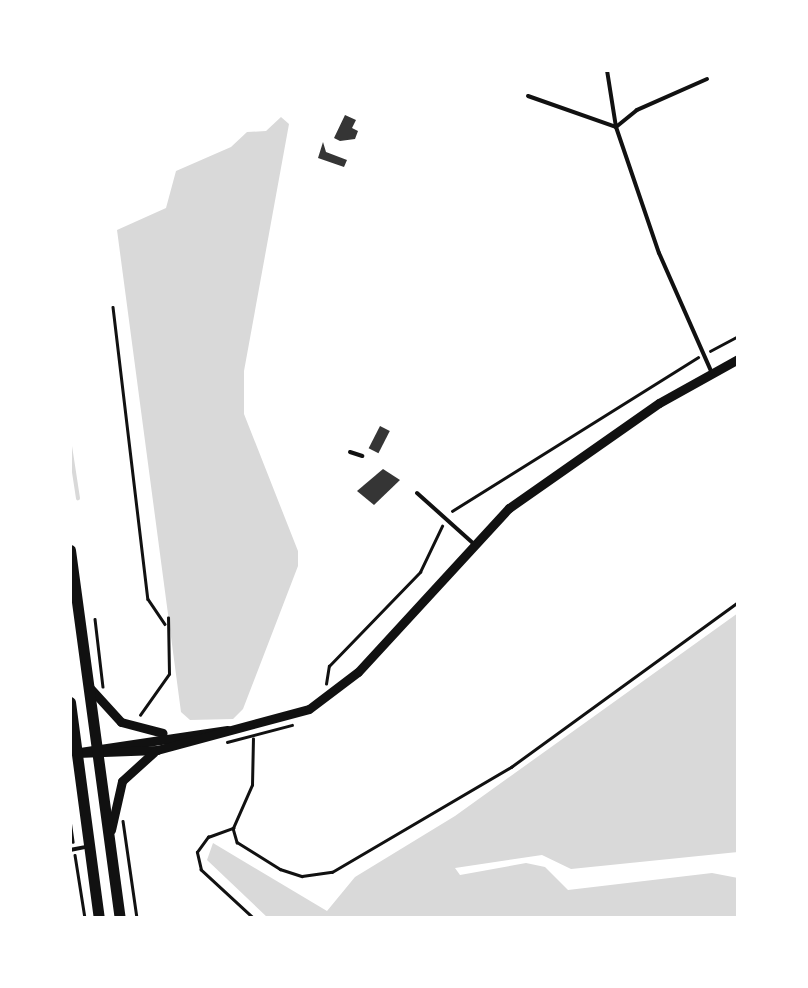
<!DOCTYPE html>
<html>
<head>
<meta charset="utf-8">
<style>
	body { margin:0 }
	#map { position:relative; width:808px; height:988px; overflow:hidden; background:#fff; font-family:Figtree,sans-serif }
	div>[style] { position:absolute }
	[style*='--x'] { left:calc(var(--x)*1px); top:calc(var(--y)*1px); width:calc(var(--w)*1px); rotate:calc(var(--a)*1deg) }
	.water>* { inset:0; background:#d9d9d9 }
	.stream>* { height:4px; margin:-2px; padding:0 2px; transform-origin:2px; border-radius:2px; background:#d9d9d9 }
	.building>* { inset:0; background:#353535; transform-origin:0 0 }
	.path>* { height:2.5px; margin:-1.25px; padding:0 1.25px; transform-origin:1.25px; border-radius:1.25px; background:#111 }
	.service>* { height:4px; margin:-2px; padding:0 2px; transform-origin:2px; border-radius:2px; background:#111 }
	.tertiary>* { height:9px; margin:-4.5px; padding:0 4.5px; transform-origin:4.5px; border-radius:4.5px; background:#111 }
	.trunk>* { height:11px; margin:-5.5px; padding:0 5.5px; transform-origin:5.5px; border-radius:5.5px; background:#111 }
	span { translate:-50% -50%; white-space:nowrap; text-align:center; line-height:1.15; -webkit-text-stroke:9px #fff; paint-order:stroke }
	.frame { position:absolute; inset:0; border:72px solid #fff; pointer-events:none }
</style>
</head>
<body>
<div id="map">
	<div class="water">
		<i style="clip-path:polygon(281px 117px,289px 124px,244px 371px,244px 414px,298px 551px,298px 566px,243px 709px,233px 719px,190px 720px,181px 712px,117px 230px,166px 208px,176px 171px,231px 147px,247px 132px,266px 131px)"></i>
		<i style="clip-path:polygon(738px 613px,738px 852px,571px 869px,542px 855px,455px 868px,460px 875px,526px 863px,545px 867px,568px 890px,712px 873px,738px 878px,738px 918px,268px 918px,207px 860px,213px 843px,327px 911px,355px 877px,455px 816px)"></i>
	</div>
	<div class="stream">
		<i style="--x:70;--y:446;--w:53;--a:81.3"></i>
	</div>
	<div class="building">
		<i style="clip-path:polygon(345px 115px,356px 120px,352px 128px,358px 131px,355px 139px,340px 141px,334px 138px)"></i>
		<i style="clip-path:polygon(323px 142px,326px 152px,347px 160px,344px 167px,318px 158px)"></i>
		<i style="left:380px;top:426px;width:11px;height:25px;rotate:27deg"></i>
		<i style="clip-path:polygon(383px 469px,400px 480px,374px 505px,357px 491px)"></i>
	</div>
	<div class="path">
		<i style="--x:113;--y:307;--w:294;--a:83.2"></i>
		<i style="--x:148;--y:599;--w:30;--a:56"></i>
		<i style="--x:710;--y:351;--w:32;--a:-28"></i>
		<i style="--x:452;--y:511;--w:290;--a:-32"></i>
		<i style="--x:95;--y:619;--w:68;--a:83.3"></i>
		<i style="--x:326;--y:684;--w:18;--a:-81"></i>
		<i style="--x:329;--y:666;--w:131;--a:-45.9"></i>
		<i style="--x:420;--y:572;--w:51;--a:-64.4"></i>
		<i style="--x:140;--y:715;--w:50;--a:-54.7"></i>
		<i style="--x:169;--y:674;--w:56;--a:-91"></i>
		<i style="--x:227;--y:742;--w:67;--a:-14.7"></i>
		<i style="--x:70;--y:820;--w:22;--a:82"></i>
		<i style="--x:123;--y:821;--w:98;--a:81.8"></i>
		<i style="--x:233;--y:828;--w:15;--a:74"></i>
		<i style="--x:237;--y:842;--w:51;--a:32.1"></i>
		<i style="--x:280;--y:869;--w:23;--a:18"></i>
		<i style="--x:302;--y:876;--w:30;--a:-8"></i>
		<i style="--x:332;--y:872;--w:208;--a:-30.4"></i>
		<i style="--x:511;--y:767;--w:281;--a:-36"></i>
		<i style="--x:75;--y:855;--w:64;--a:81"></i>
		<i style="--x:253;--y:918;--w:71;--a:-137.3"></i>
		<i style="--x:201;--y:870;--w:18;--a:-103"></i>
		<i style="--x:197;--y:852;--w:19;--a:-54"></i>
		<i style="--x:208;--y:837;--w:27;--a:-20"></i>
		<i style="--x:233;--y:828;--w:47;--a:-66.2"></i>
		<i style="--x:252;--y:785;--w:46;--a:-88.8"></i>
	</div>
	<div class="service">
		<i style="--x:707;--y:79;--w:77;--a:156.1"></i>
		<i style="--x:637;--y:110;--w:27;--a:141"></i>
		<i style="--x:616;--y:127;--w:133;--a:71.2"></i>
		<i style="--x:659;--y:253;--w:131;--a:66.2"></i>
		<i style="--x:528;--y:96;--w:93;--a:19.4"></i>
		<i style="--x:616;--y:127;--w:58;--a:-99"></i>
		<i style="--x:350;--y:452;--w:13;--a:18"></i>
		<i style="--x:417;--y:493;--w:76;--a:41.8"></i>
		<i style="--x:70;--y:850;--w:15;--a:-11"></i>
	</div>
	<div class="tertiary">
		<i style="--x:90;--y:688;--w:46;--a:47.6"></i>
		<i style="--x:121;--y:722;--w:43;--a:14.7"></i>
		<i style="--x:80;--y:752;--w:149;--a:-8.5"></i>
		<i style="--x:77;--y:753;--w:80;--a:-2.1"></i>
		<i style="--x:157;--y:750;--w:157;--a:-15.1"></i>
		<i style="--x:309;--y:709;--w:61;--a:-37.1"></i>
		<i style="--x:358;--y:672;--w:223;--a:-47.4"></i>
		<i style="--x:509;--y:508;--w:183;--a:-35"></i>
		<i style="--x:659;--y:403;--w:90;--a:-29.1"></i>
		<i style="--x:111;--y:830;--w:50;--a:-77.3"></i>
		<i style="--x:122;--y:781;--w:43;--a:-42.2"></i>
	</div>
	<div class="trunk">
		<i style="--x:70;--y:550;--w:371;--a:82.3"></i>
		<i style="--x:70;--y:702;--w:218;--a:82.4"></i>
	</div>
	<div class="frame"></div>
</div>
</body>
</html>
